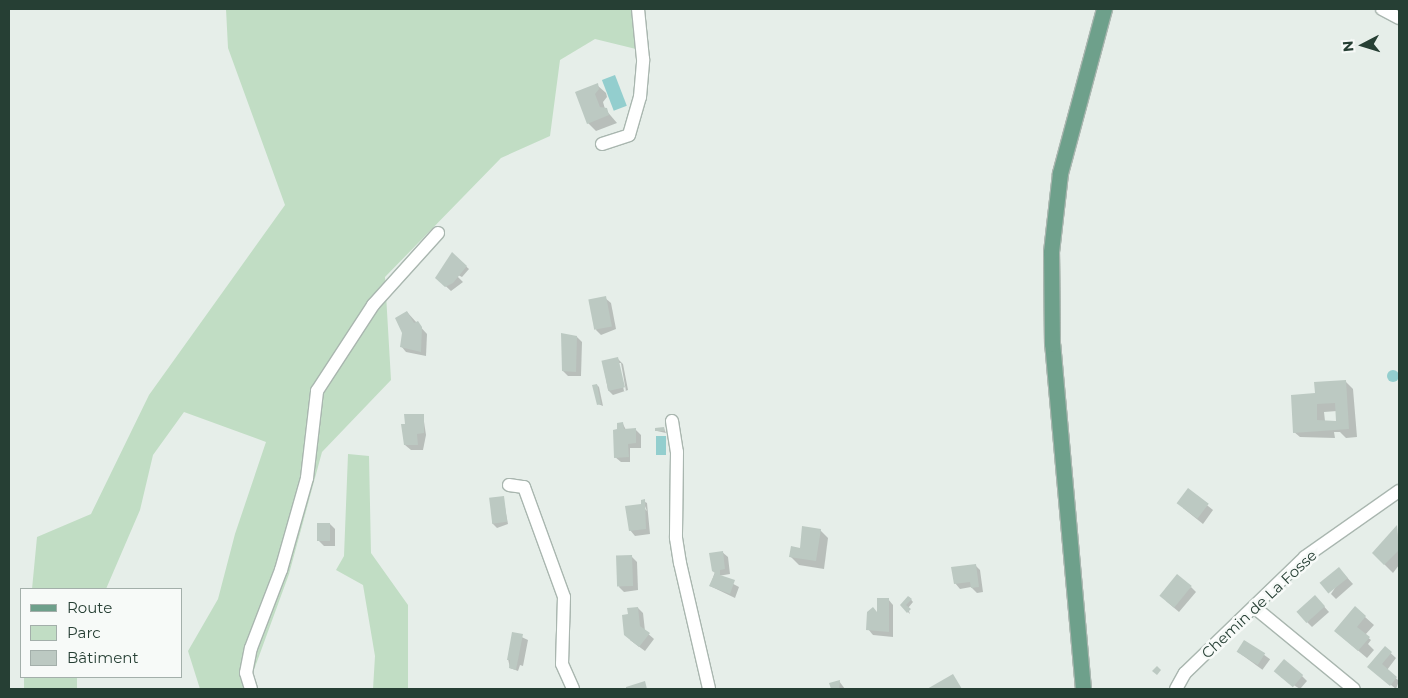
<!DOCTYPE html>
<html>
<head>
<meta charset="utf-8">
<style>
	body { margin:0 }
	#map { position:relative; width:1408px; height:698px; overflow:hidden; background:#e6eee9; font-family:Montserrat,sans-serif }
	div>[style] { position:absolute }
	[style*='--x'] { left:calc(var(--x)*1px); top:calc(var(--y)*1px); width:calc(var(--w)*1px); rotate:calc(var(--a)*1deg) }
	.green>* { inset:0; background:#c1ddc4; transform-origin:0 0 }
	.water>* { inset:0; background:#93cece; transform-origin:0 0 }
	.round { border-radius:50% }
	.shadow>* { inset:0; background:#0003; transform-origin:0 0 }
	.building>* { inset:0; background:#bcc9c2; transform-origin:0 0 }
	.roads { filter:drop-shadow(1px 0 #a9b6af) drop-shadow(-1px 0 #a9b6af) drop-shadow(0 1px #a9b6af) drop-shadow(0 -1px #a9b6af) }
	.minor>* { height:12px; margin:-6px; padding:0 6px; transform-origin:6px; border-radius:6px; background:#fff }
	.major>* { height:15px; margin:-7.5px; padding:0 7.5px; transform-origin:7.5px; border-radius:7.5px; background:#6ea08b }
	span { translate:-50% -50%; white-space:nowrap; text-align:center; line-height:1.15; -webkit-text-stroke:5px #f7faf8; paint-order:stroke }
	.street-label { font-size:15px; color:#263f34 }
	.frame { position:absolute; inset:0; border:10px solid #263f34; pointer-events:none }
	.legend { position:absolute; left:20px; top:588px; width:162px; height:90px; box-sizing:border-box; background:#f7faf8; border:1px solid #a3afaa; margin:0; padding:6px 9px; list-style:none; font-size:15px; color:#263f34 }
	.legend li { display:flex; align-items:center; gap:10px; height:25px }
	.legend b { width:25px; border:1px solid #a3afaa }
	.north { position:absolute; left:1338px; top:20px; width:50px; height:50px; -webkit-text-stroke:4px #f7faf8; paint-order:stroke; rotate:265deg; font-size:14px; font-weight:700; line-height:20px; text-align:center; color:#263f34 }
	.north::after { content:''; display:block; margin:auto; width:18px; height:22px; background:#263f34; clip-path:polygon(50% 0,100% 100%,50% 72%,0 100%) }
</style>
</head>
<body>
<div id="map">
	<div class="green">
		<i style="clip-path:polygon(226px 9px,631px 9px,636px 49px,595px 39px,560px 60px,550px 136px,501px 158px,385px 277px,391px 380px,322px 452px,289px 574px,247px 689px,200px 689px,188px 651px,218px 599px,235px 534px,266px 442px,184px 412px,153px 455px,140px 510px,106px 589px,32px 589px,37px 537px,91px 514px,149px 395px,285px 205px,228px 48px)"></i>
		<i style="clip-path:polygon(348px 454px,369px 456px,371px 553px,408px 605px,408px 689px,373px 689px,375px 656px,363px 585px,336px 570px,344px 556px)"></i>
		<i style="left:24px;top:677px;width:53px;height:12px"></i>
	</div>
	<div class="water">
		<i style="left:615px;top:75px;width:33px;height:14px;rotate:69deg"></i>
		<i class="round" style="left:1387px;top:370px;width:12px;height:12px"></i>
		<i style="left:656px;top:436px;width:10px;height:19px"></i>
	</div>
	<div class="shadow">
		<i style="clip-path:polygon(597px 85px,606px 93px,607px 97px,603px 102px,605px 109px,617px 123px,596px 131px,588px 123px,577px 92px)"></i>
		<i style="clip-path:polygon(452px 254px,469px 269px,462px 277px,454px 273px,463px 282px,451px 291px,437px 278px)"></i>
		<i style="clip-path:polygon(605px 298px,611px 303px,616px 329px,601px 335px,596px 330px)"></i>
		<i style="clip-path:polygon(407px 312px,427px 334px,426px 356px,406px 352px,401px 346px)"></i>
		<i style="clip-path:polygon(577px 337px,582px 342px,581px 376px,568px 376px,563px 371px)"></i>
		<i style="clip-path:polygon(evenodd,618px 359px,623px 364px,628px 390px,613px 395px,608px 390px,603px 362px,618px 359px,618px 363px,621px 363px,626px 391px,624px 391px,618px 363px)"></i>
		<i style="clip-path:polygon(evenodd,1345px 381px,1353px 389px,1357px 437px,1346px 438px,1340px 432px,1334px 432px,1335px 438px,1300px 437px,1294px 432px,1317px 394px,1345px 381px,1337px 411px,1337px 423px,1325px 421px,1324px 412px,1337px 411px)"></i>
		<i style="clip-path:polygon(597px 385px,599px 387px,603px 406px,598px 404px)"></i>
		<i style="clip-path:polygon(423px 415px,426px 435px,423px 450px,411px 450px,405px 445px)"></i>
		<i style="clip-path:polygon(623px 424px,626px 430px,635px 429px,641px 435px,641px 448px,630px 448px,630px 462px,621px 462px,615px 457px,619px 431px)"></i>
		<i style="clip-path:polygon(664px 429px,666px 433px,657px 431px)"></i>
		<i style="clip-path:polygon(1188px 490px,1213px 510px,1203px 524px,1183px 508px)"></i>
		<i style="clip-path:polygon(503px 497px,508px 524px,497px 528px,492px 523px)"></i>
		<i style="clip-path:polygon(643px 501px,647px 503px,650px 534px,635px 536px,630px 530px,641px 505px,647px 511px)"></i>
		<i style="clip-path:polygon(330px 524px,335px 529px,335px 546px,324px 546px,319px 541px)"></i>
		<i style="clip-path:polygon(1397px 527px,1399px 565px,1393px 573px,1373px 553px)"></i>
		<i style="clip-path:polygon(820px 530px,828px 538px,824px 569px,799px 565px,791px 557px)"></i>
		<i style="clip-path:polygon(722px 552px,728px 557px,730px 574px,718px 576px,739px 587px,735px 598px,710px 586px)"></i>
		<i style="clip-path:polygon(631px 556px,637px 562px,638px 590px,624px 592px,619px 587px)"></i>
		<i style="clip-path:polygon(975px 565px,980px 570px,983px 592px,977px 593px,971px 587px,960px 589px,955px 583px)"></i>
		<i style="clip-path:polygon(1344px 574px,1353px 584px,1336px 599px,1331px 594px)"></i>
		<i style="clip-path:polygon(1191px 587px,1196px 592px,1179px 612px,1166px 601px)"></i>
		<i style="clip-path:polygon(909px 597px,913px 602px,908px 608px,910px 614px,901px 605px)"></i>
		<i style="clip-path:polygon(888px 599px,893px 605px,893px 637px,873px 635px,868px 629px)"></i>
		<i style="clip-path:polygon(1320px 602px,1329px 612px,1312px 627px,1307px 622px)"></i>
		<i style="clip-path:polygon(638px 608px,643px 613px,645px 631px,654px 639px,645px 651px,630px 640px,629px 615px)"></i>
		<i style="clip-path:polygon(1355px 608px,1374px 625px,1365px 635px,1371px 640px,1368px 644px,1374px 650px,1367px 658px,1335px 631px)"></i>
		<i style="clip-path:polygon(513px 633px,528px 640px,523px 666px,520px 665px,518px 671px,510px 668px,508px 659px)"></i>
		<i style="left:1245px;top:641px;width:31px;height:13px;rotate:36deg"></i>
		<i style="clip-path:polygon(1385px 648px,1396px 658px,1387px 670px,1399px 681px,1396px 689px,1369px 667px)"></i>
		<i style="clip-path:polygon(1302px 676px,1307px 681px,1300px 689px,1281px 677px)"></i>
		<i style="clip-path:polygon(839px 681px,845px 689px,833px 689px,831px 684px)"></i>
	</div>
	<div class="building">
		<i style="clip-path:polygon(598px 83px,599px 89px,595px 94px,600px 107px,607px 108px,609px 115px,587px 124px,575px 92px)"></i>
		<i style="clip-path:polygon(452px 252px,467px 266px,453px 283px,445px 287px,435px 278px)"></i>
		<i style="left:606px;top:296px;width:31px;height:18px;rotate:79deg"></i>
		<i style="clip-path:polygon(407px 311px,414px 323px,418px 321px,422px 327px,421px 352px,400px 347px,402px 333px,395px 318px)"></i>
		<i style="clip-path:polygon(561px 333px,577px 336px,576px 372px,562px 371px)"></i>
		<i style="left:618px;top:357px;width:31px;height:17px;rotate:77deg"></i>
		<i style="clip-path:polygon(evenodd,1346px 380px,1349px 429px,1293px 433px,1291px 395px,1315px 393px,1314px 382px,1346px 380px,1335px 403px,1336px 421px,1317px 420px,1317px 404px,1335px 403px)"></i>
		<i style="clip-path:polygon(597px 384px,601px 404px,597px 405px,592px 385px)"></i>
		<i style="clip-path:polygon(404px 414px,424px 414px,424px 433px,417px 434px,418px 445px,404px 445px,401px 424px,405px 424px)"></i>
		<i style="clip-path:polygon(623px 422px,624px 429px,636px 428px,636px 443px,628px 444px,629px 457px,614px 458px,613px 430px,617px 429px,617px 423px)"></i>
		<i style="clip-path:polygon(664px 427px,665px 431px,655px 431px,655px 428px)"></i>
		<i style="left:1188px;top:488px;width:26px;height:19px;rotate:37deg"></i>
		<i style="left:504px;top:496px;width:26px;height:15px;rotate:83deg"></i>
		<i style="clip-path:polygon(645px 499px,646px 529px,629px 531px,625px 506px,641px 504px,641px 500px)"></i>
		<i style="left:317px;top:523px;width:13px;height:18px"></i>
		<i style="clip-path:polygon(1397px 525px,1399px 550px,1384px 565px,1372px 553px)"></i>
		<i style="clip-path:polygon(802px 526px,821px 529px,816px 561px,789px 557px,791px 546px,800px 548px)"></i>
		<i style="clip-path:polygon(723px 551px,725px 569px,720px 570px,720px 575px,735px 580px,730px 594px,709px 586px,715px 573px,712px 571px,709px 553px)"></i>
		<i style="left:632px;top:555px;width:31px;height:16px;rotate:88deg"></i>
		<i style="clip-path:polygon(976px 564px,979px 587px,971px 588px,970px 582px,954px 584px,951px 567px)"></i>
		<i style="left:1339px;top:567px;width:14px;height:25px;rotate:51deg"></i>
		<i style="left:1177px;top:574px;width:19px;height:28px;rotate:39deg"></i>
		<i style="left:1315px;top:595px;width:15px;height:25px;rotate:48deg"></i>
		<i style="clip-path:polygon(908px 596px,912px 599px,906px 605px,911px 609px,907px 613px,900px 605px)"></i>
		<i style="clip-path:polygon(877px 598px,889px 598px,889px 632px,866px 630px,867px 612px,873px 607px,877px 612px)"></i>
		<i style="clip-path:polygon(1355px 606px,1366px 616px,1357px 627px,1370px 637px,1358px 651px,1334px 631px)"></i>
		<i style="clip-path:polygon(638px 607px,640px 626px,650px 633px,639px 647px,624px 635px,622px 615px,628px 614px,627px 608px)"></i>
		<i style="clip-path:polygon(512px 632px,523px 634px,516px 670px,509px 668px,510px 660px,507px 660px)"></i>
		<i style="left:1244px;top:640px;width:25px;height:14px;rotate:32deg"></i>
		<i style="clip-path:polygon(1385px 646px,1392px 652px,1382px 664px,1397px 677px,1390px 686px,1367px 667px)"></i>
		<i style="left:1284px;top:659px;width:25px;height:16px;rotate:40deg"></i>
		<i style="clip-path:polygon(1157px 666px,1161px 670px,1157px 675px,1152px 671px)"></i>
		<i style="clip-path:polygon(953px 674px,962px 689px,927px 689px)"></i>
		<i style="clip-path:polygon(840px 680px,839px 689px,831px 689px,829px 683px)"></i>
		<i style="clip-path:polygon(645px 681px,647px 689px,626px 689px,626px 687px)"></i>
	</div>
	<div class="roads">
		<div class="minor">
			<i style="--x:1382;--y:9;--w:19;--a:28"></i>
			<i style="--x:602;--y:144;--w:28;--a:-18"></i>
			<i style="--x:629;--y:135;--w:40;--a:-74"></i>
			<i style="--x:640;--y:97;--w:38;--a:-85"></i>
			<i style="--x:643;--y:59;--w:50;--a:-95.7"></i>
			<i style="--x:672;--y:421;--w:31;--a:81"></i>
			<i style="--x:677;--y:452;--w:86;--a:90.7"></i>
			<i style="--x:676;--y:538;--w:25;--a:81"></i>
			<i style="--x:680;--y:563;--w:129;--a:77"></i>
			<i style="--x:509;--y:485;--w:15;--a:8"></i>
			<i style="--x:524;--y:487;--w:117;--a:70"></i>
			<i style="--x:564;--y:597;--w:67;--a:91.7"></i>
			<i style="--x:562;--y:664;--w:27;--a:66"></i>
			<i style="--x:1254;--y:607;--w:129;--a:39.4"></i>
			<i style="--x:251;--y:689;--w:17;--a:-107"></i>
			<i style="--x:246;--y:673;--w:25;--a:-79"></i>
			<i style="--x:251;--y:648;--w:84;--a:-69"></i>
			<i style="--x:281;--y:570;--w:96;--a:-74.2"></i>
			<i style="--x:307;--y:478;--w:88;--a:-83.4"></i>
			<i style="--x:317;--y:391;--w:103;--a:-56.9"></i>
			<i style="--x:373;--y:305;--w:97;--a:-47.9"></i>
			<i style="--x:1176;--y:689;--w:18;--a:-61"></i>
			<i style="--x:1185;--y:673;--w:167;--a:-44"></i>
			<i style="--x:1305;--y:557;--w:115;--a:-35.1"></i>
		</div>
		<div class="major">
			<i style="--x:1083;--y:689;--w:346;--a:-95.1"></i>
			<i style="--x:1052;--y:344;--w:92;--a:-90.6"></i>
			<i style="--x:1051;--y:252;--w:80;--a:-83.5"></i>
			<i style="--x:1060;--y:173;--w:170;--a:-75"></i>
		</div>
	</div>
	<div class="street-label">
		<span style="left:1259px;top:604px;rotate:-43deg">Chemin de La Fosse</span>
	</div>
	<div class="frame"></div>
	<ul class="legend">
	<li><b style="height:6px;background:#6ea08b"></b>Route</li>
	<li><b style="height:14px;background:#c1ddc4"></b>Parc</li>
	<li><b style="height:14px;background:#bcc9c2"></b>Bâtiment</li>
	</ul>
	<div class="north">N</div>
</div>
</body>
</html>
